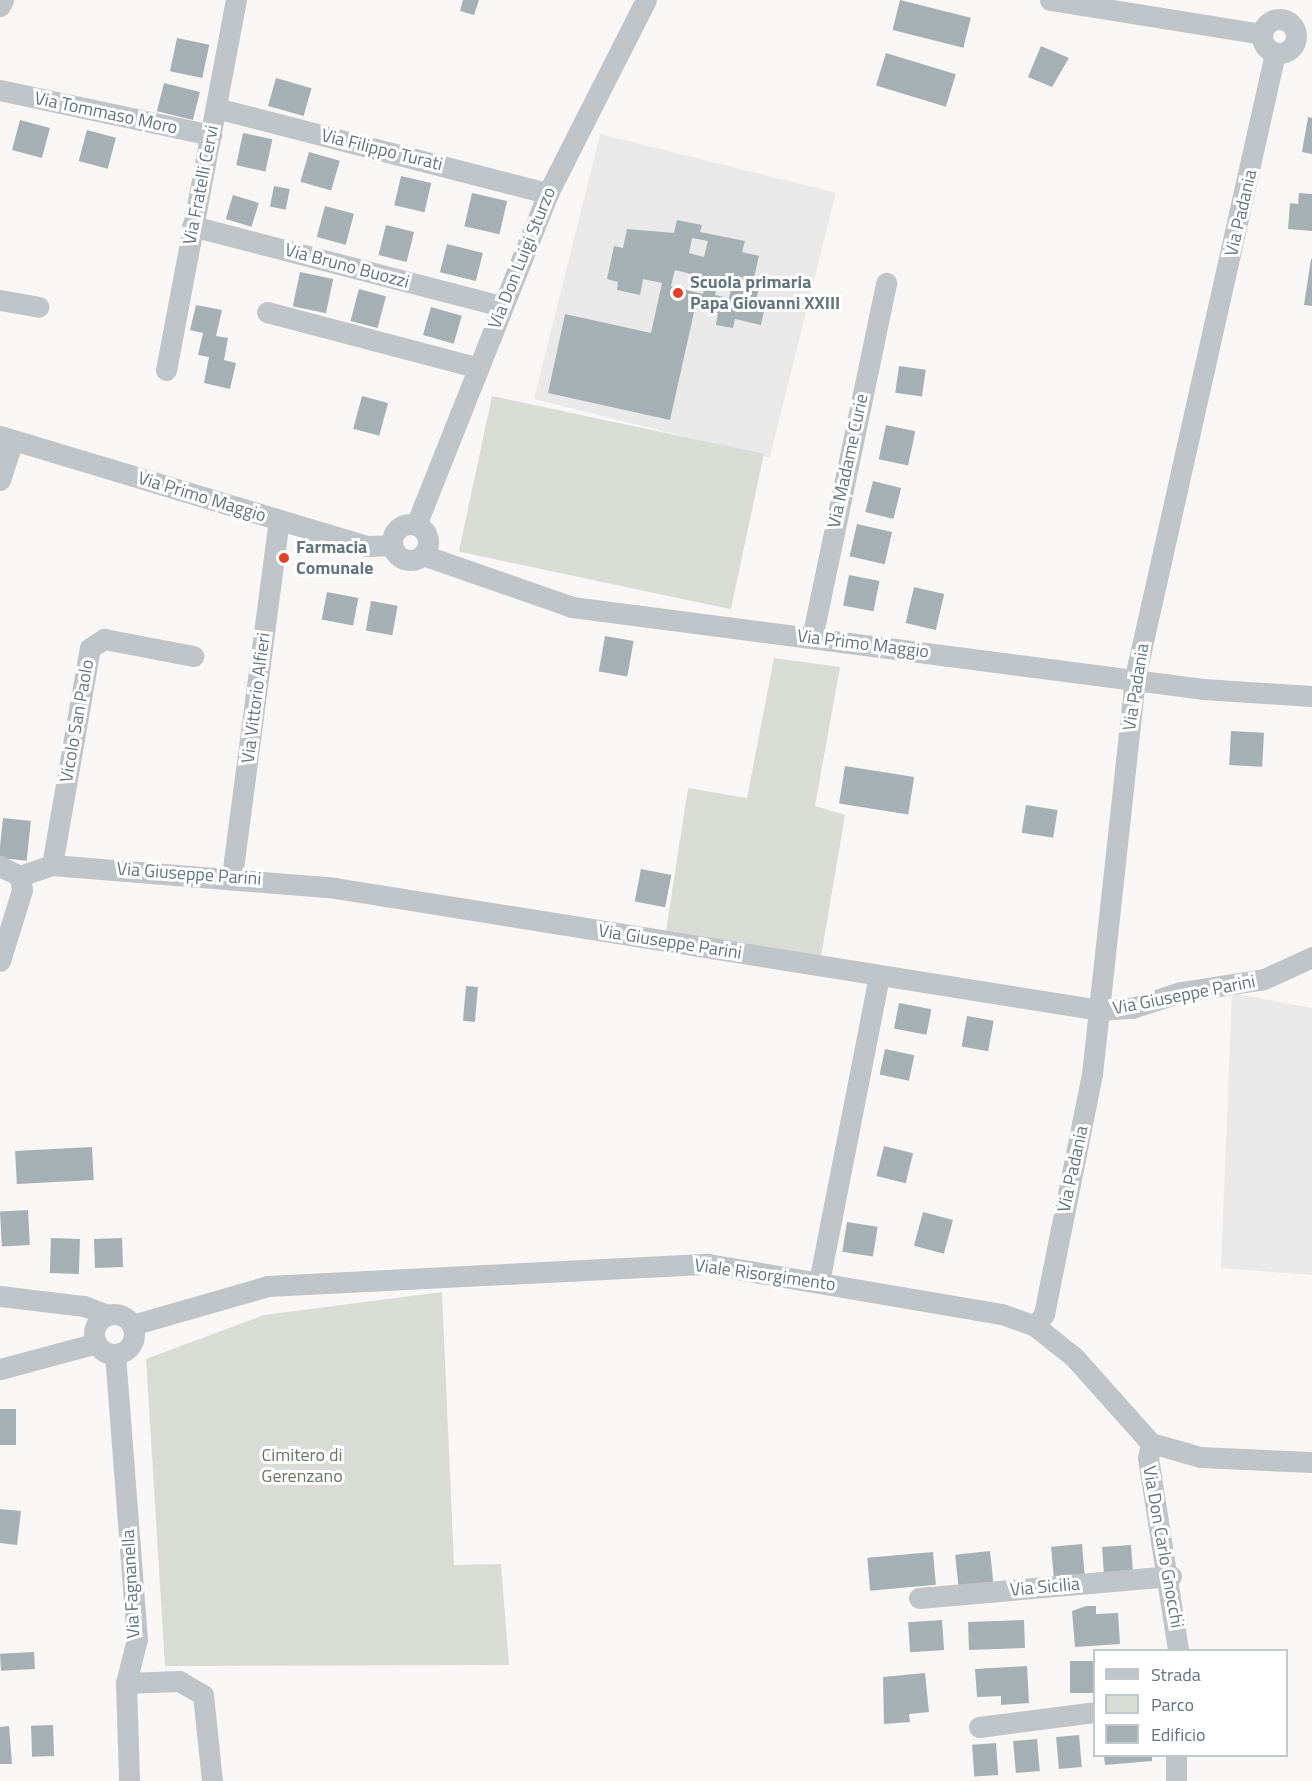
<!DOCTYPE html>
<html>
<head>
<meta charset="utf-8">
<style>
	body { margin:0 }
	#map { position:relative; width:1312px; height:1781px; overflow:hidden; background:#f8f7f5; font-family:"Titillium Web",sans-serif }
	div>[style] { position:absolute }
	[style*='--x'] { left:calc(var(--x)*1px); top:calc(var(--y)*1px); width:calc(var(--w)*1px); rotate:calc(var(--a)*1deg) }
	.built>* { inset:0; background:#e8e9e8; transform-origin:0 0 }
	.green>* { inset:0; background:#d8dcd4; transform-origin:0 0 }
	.building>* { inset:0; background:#a5b0b4; transform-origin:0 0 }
	.minor>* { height:21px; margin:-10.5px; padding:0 10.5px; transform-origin:10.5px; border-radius:10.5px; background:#bec4c7 }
	.minor>.ring { margin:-10.5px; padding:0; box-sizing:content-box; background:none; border:21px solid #bec4c7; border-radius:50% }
	.dots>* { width:16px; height:16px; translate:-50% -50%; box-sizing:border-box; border:3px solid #fff; border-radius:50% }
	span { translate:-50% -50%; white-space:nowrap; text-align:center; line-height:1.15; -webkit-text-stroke:6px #fff; paint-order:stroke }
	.street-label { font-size:18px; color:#637680 }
	.poi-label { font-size:18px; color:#637680; font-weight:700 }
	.left { translate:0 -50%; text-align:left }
	.park-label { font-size:18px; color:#687861 }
	.legend { position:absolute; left:1093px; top:1649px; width:195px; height:108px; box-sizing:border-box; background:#fff; border:2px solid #c1c8cc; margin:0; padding:8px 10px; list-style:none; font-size:18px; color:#637680 }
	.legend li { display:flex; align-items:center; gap:12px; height:30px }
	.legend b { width:30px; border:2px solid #c1c8cc }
</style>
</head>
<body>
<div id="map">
	<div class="built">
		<i style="left:600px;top:134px;width:243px;height:273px;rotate:14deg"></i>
		<i style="clip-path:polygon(1232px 993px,1312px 1008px,1312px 1275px,1221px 1268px)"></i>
	</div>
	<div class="green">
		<i style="left:492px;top:396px;width:278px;height:159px;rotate:12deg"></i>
		<i style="clip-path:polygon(774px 658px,840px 667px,815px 806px,845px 815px,821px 957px,666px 931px,688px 788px,747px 798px)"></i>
		<i style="clip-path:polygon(442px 1292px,454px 1565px,501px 1564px,509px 1665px,165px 1666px,146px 1359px,264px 1315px)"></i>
	</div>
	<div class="building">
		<i style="clip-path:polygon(463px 0,479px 0,474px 15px,460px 11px)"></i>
		<i style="left:900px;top:0;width:73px;height:31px;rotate:14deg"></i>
		<i style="left:177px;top:38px;width:33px;height:34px;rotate:12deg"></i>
		<i style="clip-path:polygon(1041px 46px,1069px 58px,1052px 87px,1028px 77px)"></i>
		<i style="left:886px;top:53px;width:73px;height:34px;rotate:17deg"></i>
		<i style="left:276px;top:78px;width:37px;height:29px;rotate:16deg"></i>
		<i style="left:164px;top:83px;width:37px;height:29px;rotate:14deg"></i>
		<i style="clip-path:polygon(1308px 117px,1312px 118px,1312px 154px,1302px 152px)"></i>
		<i style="left:20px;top:120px;width:31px;height:31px;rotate:15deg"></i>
		<i style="left:87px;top:130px;width:30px;height:32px;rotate:15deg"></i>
		<i style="left:243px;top:133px;width:30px;height:33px;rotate:12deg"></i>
		<i style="left:309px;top:152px;width:32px;height:31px;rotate:16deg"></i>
		<i style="left:401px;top:176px;width:31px;height:30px;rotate:13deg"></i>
		<i style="left:274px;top:186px;width:16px;height:21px;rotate:11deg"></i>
		<i style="left:472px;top:193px;width:36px;height:34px;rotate:13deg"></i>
		<i style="clip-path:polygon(1299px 193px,1312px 194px,1312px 231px,1288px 229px,1290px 203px,1298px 204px)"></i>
		<i style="left:233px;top:195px;width:27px;height:25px;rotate:17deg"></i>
		<i style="left:325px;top:206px;width:30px;height:32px;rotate:15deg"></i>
		<i style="clip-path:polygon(evenodd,677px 220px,702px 225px,700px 232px,745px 241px,742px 252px,759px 256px,753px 282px,760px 284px,755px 304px,765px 306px,761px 325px,735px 319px,733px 328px,716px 325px,718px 313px,695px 308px,670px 420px,548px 393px,565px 314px,651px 333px,662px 283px,643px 279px,640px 295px,617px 290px,618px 282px,607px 279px,614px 246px,623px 248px,627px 229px,674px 233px,677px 220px,692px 238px,708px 241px,704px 257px,689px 253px,692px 238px,677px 220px,675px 270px,707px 278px,703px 294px,671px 286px,675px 270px,677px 220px,718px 278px,733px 281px,729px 298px,715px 295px,718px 278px)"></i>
		<i style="left:386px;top:225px;width:29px;height:31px;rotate:14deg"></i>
		<i style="left:447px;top:244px;width:37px;height:29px;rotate:14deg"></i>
		<i style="clip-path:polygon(1311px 259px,1312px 259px,1312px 306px,1304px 305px)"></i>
		<i style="left:300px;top:272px;width:34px;height:35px;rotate:12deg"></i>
		<i style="left:359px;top:289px;width:28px;height:33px;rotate:15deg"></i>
		<i style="clip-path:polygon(196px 305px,222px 310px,216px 336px,228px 338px,224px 360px,236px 363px,230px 389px,204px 383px,209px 357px,198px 355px,203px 333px,190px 330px)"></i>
		<i style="left:431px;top:307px;width:32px;height:29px;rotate:16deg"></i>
		<i style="left:899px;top:366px;width:27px;height:27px;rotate:8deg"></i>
		<i style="left:362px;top:396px;width:27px;height:34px;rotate:15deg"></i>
		<i style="left:886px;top:425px;width:30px;height:35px;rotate:12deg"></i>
		<i style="left:873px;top:481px;width:29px;height:32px;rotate:14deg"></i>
		<i style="left:857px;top:524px;width:36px;height:33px;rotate:13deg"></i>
		<i style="left:849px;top:575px;width:31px;height:31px;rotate:11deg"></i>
		<i style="left:914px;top:587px;width:31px;height:37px;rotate:13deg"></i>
		<i style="left:327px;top:592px;width:32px;height:28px;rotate:11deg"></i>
		<i style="left:371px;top:601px;width:27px;height:30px;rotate:10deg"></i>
		<i style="left:605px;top:636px;width:29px;height:36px;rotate:10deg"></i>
		<i style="left:1231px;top:731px;width:33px;height:34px;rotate:3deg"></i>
		<i style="left:845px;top:766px;width:70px;height:38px;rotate:9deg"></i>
		<i style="left:1026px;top:805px;width:32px;height:28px;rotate:9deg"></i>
		<i style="left:3px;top:818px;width:28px;height:40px;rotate:6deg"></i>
		<i style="left:641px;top:869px;width:31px;height:33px;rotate:11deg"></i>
		<i style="left:466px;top:986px;width:12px;height:35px;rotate:5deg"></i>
		<i style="left:899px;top:1003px;width:33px;height:26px;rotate:11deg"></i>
		<i style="left:967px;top:1016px;width:27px;height:31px;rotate:10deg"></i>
		<i style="left:885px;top:1049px;width:30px;height:26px;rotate:12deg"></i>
		<i style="left:884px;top:1146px;width:30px;height:31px;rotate:14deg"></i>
		<i style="left:92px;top:1147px;width:33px;height:77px;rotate:87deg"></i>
		<i style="left:28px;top:1210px;width:35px;height:28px;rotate:87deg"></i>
		<i style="left:923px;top:1212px;width:31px;height:35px;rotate:15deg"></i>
		<i style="left:847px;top:1222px;width:31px;height:30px;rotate:9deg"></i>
		<i style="left:51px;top:1238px;width:29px;height:35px;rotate:2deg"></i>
		<i style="left:122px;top:1238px;width:29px;height:28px;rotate:88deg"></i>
		<i style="left:0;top:1409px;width:16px;height:36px"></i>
		<i style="clip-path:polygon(0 1509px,21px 1511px,17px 1545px,0 1543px)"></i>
		<i style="left:1082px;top:1544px;width:36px;height:31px;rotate:85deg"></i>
		<i style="left:1131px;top:1545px;width:30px;height:29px;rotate:86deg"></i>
		<i style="left:990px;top:1551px;width:31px;height:35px;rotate:84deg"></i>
		<i style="left:933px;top:1552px;width:33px;height:66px;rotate:85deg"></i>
		<i style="clip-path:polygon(1086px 1606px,1096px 1606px,1096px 1614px,1118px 1613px,1120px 1644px,1075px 1647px,1072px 1611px)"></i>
		<i style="left:942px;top:1620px;width:30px;height:34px;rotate:86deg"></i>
		<i style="left:1024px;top:1620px;width:28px;height:56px;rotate:88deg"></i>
		<i style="left:34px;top:1652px;width:17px;height:34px;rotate:87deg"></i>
		<i style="left:1094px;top:1661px;width:32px;height:24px;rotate:90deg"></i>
		<i style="clip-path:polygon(1027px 1666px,1029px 1703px,1001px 1705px,1001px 1696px,977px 1697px,975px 1669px)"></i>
		<i style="clip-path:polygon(925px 1673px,929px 1712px,909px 1714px,910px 1722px,884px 1724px,883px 1677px)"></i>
		<i style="left:53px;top:1725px;width:31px;height:22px;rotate:88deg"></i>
		<i style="clip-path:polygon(9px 1726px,12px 1764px,0 1764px,0 1727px)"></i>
		<i style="left:1079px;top:1735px;width:32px;height:23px;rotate:85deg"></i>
		<i style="left:1037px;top:1739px;width:32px;height:24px;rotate:85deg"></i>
		<i style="left:996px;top:1743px;width:32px;height:24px;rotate:86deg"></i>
		<i style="clip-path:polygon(1104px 1756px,1152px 1756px,1152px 1761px,1105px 1765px)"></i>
	</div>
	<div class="minor">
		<i style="--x:1050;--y:0;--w:215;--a:9.1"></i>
		<i style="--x:0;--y:6;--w:7;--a:-63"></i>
		<i class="ring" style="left:1262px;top:19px;width:13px;height:13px"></i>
		<i style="--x:0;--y:90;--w:216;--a:12"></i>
		<i style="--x:216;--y:108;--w:343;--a:14.4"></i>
		<i style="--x:192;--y:226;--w:320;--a:14.5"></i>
		<i style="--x:0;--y:300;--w:39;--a:10"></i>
		<i style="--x:267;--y:312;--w:219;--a:14.8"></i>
		<i style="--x:166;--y:370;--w:377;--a:-79.3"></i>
		<i style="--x:0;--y:436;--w:383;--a:16.7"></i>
		<i style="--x:367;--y:546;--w:24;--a:-2"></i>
		<i style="--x:0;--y:480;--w:42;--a:-72"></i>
		<i class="ring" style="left:392px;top:524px;width:15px;height:15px"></i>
		<i style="--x:416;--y:525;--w:357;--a:-68.3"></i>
		<i style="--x:548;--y:193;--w:216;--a:-63.1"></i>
		<i style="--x:423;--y:555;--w:158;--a:19.2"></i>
		<i style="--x:572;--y:607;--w:636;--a:7.4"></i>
		<i style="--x:1203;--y:689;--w:109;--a:3.7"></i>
		<i style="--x:812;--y:638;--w:363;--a:-78.2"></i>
		<i style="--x:52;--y:865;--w:220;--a:-80.1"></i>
		<i style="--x:90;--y:648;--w:17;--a:-33"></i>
		<i style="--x:104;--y:639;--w:91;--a:10.8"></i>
		<i style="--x:0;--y:866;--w:22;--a:27"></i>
		<i style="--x:20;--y:876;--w:14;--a:82"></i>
		<i style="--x:22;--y:890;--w:74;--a:107.2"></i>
		<i style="--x:20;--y:876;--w:34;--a:-19"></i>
		<i style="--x:52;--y:865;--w:284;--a:4.6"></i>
		<i style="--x:335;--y:888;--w:775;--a:9.06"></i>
		<i style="--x:1100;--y:1010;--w:32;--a:-4"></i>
		<i style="--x:1132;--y:1008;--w:52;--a:-18.1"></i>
		<i style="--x:1181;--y:992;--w:84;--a:-8.9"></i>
		<i style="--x:1264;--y:979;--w:53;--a:-24.6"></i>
		<i style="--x:232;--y:876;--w:359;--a:-82.5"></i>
		<i style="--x:819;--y:1282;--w:311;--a:-78.9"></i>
		<i style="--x:0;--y:1296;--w:85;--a:6.8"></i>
		<i style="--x:84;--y:1306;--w:25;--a:21"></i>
		<i class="ring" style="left:94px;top:1314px;width:19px;height:19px"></i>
		<i style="--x:132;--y:1325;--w:141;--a:-16"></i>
		<i style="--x:268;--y:1286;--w:441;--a:-2.9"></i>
		<i style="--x:708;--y:1264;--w:298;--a:9.7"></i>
		<i style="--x:1002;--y:1314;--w:35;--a:20"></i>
		<i style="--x:1035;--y:1326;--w:50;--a:38.5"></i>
		<i style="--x:1074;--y:1357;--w:115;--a:48.2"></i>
		<i style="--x:1151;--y:1443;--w:51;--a:15.9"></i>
		<i style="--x:1200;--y:1457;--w:112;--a:2.6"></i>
		<i style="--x:1035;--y:1326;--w:15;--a:-53"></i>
		<i style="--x:1044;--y:1314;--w:245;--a:-78.7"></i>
		<i style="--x:1092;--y:1074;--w:399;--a:-83.8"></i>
		<i style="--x:1135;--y:677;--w:640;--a:-77.35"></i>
		<i style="--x:115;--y:1354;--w:286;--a:85.6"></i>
		<i style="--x:137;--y:1639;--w:45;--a:104"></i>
		<i style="--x:126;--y:1683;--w:98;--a:88.2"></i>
		<i style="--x:0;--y:1369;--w:100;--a:-15"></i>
		<i style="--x:1151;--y:1443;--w:15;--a:101"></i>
		<i style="--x:1148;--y:1458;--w:194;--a:81.1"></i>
		<i style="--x:919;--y:1598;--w:253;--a:-5"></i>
		<i style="--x:126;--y:1683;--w:53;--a:-2.2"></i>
		<i style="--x:179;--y:1681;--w:28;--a:30"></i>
		<i style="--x:203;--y:1695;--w:86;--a:84"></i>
		<i style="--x:979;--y:1727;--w:116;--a:-7.4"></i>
		<i style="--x:1176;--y:1781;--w:25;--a:-90"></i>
	</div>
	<div class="dots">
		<i style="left:678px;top:293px;background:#e33f29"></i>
		<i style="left:284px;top:558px;background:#e33f29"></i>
	</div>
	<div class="street-label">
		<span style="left:106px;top:113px;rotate:12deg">Via Tommaso Moro</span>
		<span style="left:382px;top:150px;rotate:14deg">Via Filippo Turati</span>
		<span style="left:201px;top:185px;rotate:-79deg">Via Fratelli Cervi</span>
		<span style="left:1241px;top:213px;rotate:-77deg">Via Padania</span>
		<span style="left:522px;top:258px;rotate:-68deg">Via Don Luigi Sturzo</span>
		<span style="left:347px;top:266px;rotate:15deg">Via Bruno Buozzi</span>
		<span style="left:848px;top:461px;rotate:-78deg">Via Madame Curie</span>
		<span style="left:202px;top:497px;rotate:17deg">Via Primo Maggio</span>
		<span style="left:863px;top:644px;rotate:7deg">Via Primo Maggio</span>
		<span style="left:1136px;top:687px;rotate:-81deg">Via Padania</span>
		<span style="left:256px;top:698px;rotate:-83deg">Via Vittorio Alfieri</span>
		<span style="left:77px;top:721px;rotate:-80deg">Vicolo San Paolo</span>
		<span style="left:189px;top:874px;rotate:4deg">Via Giuseppe Parini</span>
		<span style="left:670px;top:942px;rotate:9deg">Via Giuseppe Parini</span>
		<span style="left:1184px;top:995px;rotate:-11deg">Via Giuseppe Parini</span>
		<span style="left:1073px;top:1169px;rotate:-78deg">Via Padania</span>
		<span style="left:765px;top:1275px;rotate:8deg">Viale Risorgimento</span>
		<span style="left:1163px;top:1547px;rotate:80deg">Via Don Carlo Gnocchi</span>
		<span style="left:131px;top:1584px;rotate:-93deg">Via Fagnanella</span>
		<span style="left:1045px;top:1587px;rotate:-5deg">Via Sicilia</span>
	</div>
	<div class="poi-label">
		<span class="left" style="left:690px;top:293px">Scuola primaria<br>Papa Giovanni XXIII</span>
		<span class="left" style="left:296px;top:558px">Farmacia<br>Comunale</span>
	</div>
	<div class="park-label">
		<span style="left:302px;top:1466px">Cimitero di<br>Gerenzano</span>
	</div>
	<ul class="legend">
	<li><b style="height:8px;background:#bec4c7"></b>Strada</li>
	<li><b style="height:16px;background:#d8dcd4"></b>Parco</li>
	<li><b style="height:16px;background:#a5b0b4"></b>Edificio</li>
	</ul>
</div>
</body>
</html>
